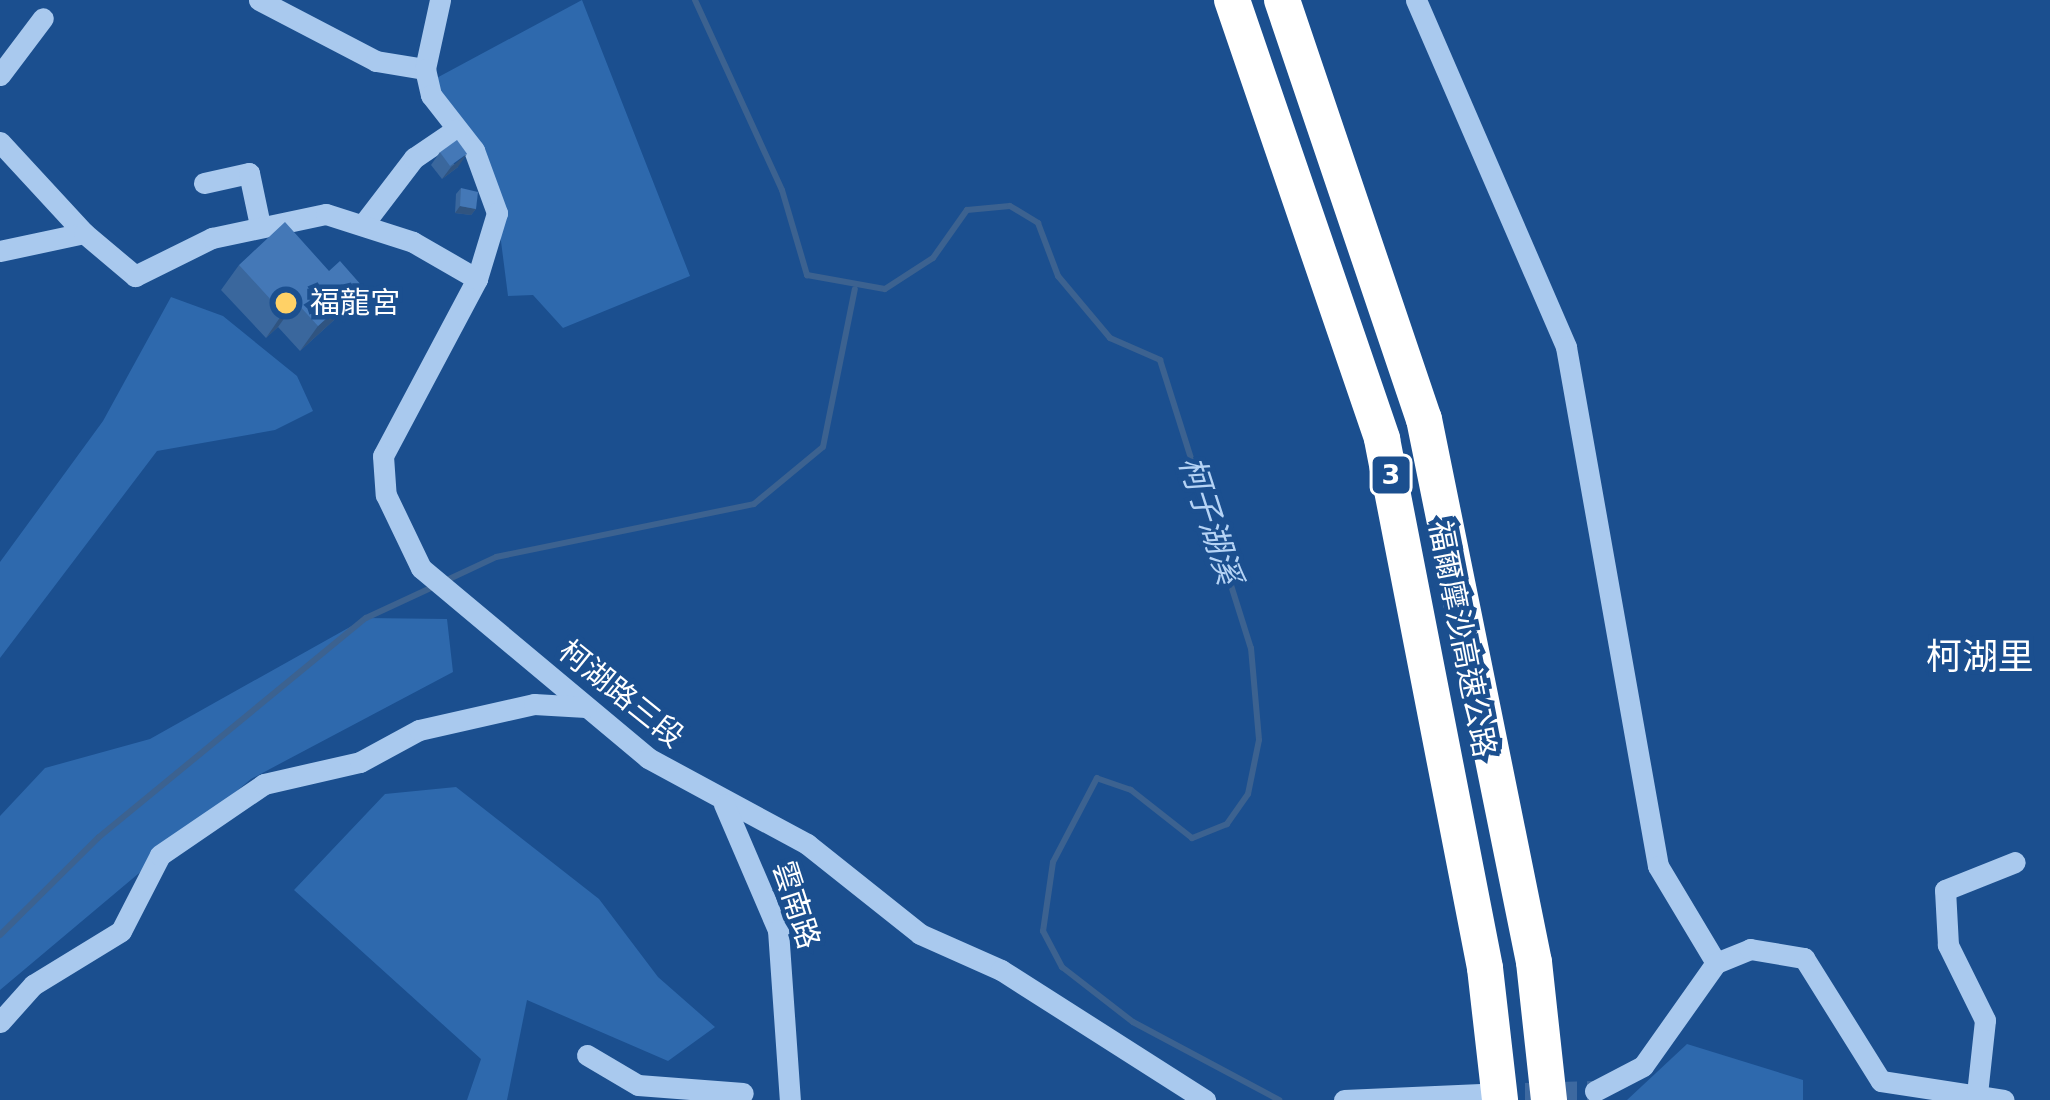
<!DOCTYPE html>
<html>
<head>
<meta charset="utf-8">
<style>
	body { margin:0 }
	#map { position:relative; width:2050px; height:1100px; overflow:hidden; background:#1b4f8f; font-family:"DejaVu Sans","Noto Sans TC",sans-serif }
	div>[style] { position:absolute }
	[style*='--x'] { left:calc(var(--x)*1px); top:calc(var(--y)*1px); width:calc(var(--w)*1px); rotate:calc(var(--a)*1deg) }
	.green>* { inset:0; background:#2e69ad }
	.stream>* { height:6px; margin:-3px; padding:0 3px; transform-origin:3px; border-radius:3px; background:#3c6290 }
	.minor-tunnel>* { height:21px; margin-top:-10.5px; transform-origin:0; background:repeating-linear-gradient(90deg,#3d69a0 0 21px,transparent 0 31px) }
	.minor>* { height:21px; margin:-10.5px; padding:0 10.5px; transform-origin:10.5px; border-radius:10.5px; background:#a9c9ee }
	.highway>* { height:36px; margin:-18px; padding:0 18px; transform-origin:18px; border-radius:18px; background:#fff }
	.highway-bridge>* { height:36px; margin:-18px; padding:0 18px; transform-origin:18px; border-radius:18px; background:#fff }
	.wall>* { inset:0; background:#3a679d }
	.shaded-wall>* { inset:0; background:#305480 }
	.building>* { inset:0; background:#4478b7; transform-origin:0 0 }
	.dots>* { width:33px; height:33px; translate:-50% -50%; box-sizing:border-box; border:6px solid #1b4f8f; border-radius:50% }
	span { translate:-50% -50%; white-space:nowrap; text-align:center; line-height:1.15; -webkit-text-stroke:9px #1b4f8f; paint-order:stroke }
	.shield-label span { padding:3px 9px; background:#1b4f8f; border:3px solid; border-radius:9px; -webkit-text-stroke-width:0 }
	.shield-label { font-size:27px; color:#fff; font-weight:700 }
	.poi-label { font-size:30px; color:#fff }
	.left { translate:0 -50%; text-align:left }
	.street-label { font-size:30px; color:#fff }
	.water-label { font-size:33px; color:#b5d3f5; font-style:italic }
	.quarter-label { font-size:36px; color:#fff }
</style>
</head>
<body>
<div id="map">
	<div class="green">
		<i style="clip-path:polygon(582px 0,690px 276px,563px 328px,533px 295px,508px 296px,492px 171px,431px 81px)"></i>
		<i style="clip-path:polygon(171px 297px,223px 316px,297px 376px,313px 411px,275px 430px,157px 451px,0 658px,0 562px,103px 421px)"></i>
		<i style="clip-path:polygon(366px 618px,447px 619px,453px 672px,251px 779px,0 990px,0 816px,45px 768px,150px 739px)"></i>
		<i style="clip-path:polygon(456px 787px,599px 899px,658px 977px,715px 1027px,668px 1061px,527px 1000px,507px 1100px,467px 1100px,481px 1059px,294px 890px,385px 794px)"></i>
		<i style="clip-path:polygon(1687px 1044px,1803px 1080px,1803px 1100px,1627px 1100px)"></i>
	</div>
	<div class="stream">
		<i style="--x:695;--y:0;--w:209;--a:65.4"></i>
		<i style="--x:782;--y:190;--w:89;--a:73.6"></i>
		<i style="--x:807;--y:275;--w:79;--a:10.2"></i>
		<i style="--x:885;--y:289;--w:57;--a:-32.9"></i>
		<i style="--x:933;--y:258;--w:59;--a:-54.7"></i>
		<i style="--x:967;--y:210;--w:43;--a:-5.3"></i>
		<i style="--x:1010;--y:206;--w:33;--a:31"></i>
		<i style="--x:1038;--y:223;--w:57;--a:69.3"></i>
		<i style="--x:1058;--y:276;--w:81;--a:50"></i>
		<i style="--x:1110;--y:338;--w:55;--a:23.7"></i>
		<i style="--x:1160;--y:360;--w:302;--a:72.5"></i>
		<i style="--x:1251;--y:648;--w:92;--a:85"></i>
		<i style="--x:1259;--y:740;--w:55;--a:101.5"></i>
		<i style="--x:1248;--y:794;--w:37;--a:125"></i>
		<i style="--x:1227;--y:824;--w:38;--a:158"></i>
		<i style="--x:1192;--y:838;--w:78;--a:-141.8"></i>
		<i style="--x:1131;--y:790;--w:36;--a:-161"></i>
		<i style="--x:1097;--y:778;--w:95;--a:117.6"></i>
		<i style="--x:1053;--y:862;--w:70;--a:98.2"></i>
		<i style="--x:1043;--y:931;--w:41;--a:62.2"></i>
		<i style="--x:1062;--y:967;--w:90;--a:37.8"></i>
		<i style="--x:1133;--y:1022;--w:166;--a:28.1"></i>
		<i style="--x:447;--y:580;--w:54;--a:-25.1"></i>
		<i style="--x:496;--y:557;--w:263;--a:-11.6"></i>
		<i style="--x:754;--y:504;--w:89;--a:-39.6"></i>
		<i style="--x:823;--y:447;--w:161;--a:-78.6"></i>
		<i style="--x:0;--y:935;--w:139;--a:-44.7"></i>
		<i style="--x:99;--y:837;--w:345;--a:-39.4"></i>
		<i style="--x:366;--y:618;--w:76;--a:-24.9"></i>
	</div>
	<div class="minor-tunnel">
		<i style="--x:1494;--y:1094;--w:101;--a:-1.7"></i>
	</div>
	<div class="minor">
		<i style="--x:259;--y:0;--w:132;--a:27.5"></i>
		<i style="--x:376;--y:61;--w:50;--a:9.3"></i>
		<i style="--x:440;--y:0;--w:71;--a:102.3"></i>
		<i style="--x:425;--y:69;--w:27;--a:77"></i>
		<i style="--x:431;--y:95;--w:70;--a:52"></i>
		<i style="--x:474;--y:150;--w:67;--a:69.9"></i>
		<i style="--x:497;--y:213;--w:69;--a:106.9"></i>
		<i style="--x:477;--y:279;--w:200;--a:118"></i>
		<i style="--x:383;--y:456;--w:39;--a:86"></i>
		<i style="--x:386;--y:495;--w:81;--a:64.4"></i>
		<i style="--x:421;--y:568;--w:296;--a:39.9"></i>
		<i style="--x:648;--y:758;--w:181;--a:28.4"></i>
		<i style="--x:807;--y:844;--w:144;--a:38.5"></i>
		<i style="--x:920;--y:934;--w:89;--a:24"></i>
		<i style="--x:1001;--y:970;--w:242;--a:32.5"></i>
		<i style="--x:1416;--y:0;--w:378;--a:66.6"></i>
		<i style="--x:1566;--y:347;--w:527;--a:79.95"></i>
		<i style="--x:1658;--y:866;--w:113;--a:59.1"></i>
		<i style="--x:0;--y:75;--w:71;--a:-53"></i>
		<i style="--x:0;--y:142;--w:124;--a:47.3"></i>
		<i style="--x:204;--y:183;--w:46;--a:-12.5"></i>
		<i style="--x:249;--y:173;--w:53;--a:78.1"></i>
		<i style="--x:365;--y:222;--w:81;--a:-52.6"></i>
		<i style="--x:414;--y:158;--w:50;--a:-34.3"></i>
		<i style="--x:0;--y:251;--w:86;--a:-12.1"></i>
		<i style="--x:84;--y:233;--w:67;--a:40.1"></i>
		<i style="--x:135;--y:276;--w:86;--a:-26.3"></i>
		<i style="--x:212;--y:238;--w:116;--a:-11.9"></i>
		<i style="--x:326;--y:214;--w:91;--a:17.8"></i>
		<i style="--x:413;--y:242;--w:74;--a:30"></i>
		<i style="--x:724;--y:804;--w:137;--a:66.8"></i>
		<i style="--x:778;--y:930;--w:170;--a:86"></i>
		<i style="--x:0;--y:1022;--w:50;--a:-48.3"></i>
		<i style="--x:33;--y:985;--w:103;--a:-31.5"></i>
		<i style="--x:121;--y:931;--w:85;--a:-62.8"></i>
		<i style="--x:160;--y:855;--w:126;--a:-34.3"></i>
		<i style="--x:264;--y:784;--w:98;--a:-12.9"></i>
		<i style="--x:360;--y:762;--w:67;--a:-28.5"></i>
		<i style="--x:419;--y:730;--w:118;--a:-12.7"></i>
		<i style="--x:534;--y:704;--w:52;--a:3.3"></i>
		<i style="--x:587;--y:1055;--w:59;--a:30.5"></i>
		<i style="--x:638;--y:1085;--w:105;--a:4.4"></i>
		<i style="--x:1595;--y:1091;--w:54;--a:-27.5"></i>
		<i style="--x:1643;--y:1066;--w:126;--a:-54.7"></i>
		<i style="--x:1716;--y:963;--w:37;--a:-22"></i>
		<i style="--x:1750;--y:949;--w:55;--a:9.5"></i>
		<i style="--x:1804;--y:958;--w:145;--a:58"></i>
		<i style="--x:1881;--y:1081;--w:124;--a:8.8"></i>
		<i style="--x:1977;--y:1094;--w:74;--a:-83.8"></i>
		<i style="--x:1985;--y:1020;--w:84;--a:-116.3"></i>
		<i style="--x:1948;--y:945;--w:55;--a:-93.1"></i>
		<i style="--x:1945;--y:890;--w:75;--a:-21.8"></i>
		<i style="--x:1344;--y:1100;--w:137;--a:-2.5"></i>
	</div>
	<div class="highway">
		<i style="--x:1232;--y:0;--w:464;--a:71.1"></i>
		<i style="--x:1382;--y:439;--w:539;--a:78.98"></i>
		<i style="--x:1282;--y:0;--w:442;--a:71.3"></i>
		<i style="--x:1424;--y:419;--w:554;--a:78.55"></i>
	</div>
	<div class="highway-bridge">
		<i style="--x:1534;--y:962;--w:139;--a:83.8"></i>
		<i style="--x:1485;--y:968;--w:133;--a:83.5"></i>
	</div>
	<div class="wall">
		<i style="clip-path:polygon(440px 152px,458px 167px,442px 179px,431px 165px)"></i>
		<i style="clip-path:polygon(461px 188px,476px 209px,471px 215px,455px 213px,456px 194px)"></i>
		<i style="clip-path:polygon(239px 265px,329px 271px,362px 286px,344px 311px,300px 351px,278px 327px,266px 338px,221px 290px)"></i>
	</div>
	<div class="shaded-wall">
		<i style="clip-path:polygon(467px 154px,458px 167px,442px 179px,451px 167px)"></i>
		<i style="clip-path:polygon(460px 206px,476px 209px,471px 215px,455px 213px)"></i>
		<i style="clip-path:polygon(362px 286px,344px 311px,300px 351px,318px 326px)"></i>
		<i style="clip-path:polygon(296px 302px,278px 327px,266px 338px,283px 313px)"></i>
	</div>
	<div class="building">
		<i style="left:457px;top:140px;width:17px;height:21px;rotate:54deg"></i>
		<i style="clip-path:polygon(461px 188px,478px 192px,476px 209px,460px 206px)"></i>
		<i style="clip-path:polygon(285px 222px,329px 271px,340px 261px,362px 286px,318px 326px,296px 302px,283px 313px,239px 265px)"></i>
	</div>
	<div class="dots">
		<i style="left:286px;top:303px;background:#ffd166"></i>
	</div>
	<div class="shield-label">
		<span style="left:1391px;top:475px">3</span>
	</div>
	<div class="poi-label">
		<span class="left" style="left:310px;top:303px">福龍宮</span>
	</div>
	<div class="street-label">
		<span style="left:1462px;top:639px;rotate:79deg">福爾摩沙高速公路</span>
		<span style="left:621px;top:694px;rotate:39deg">柯湖路三段</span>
		<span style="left:796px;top:905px;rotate:72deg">雲南路</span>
	</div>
	<div class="water-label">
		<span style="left:1210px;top:520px;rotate:72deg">柯子湖溪</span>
	</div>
	<div class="quarter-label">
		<span style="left:1980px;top:657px">柯湖里</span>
	</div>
</div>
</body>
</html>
